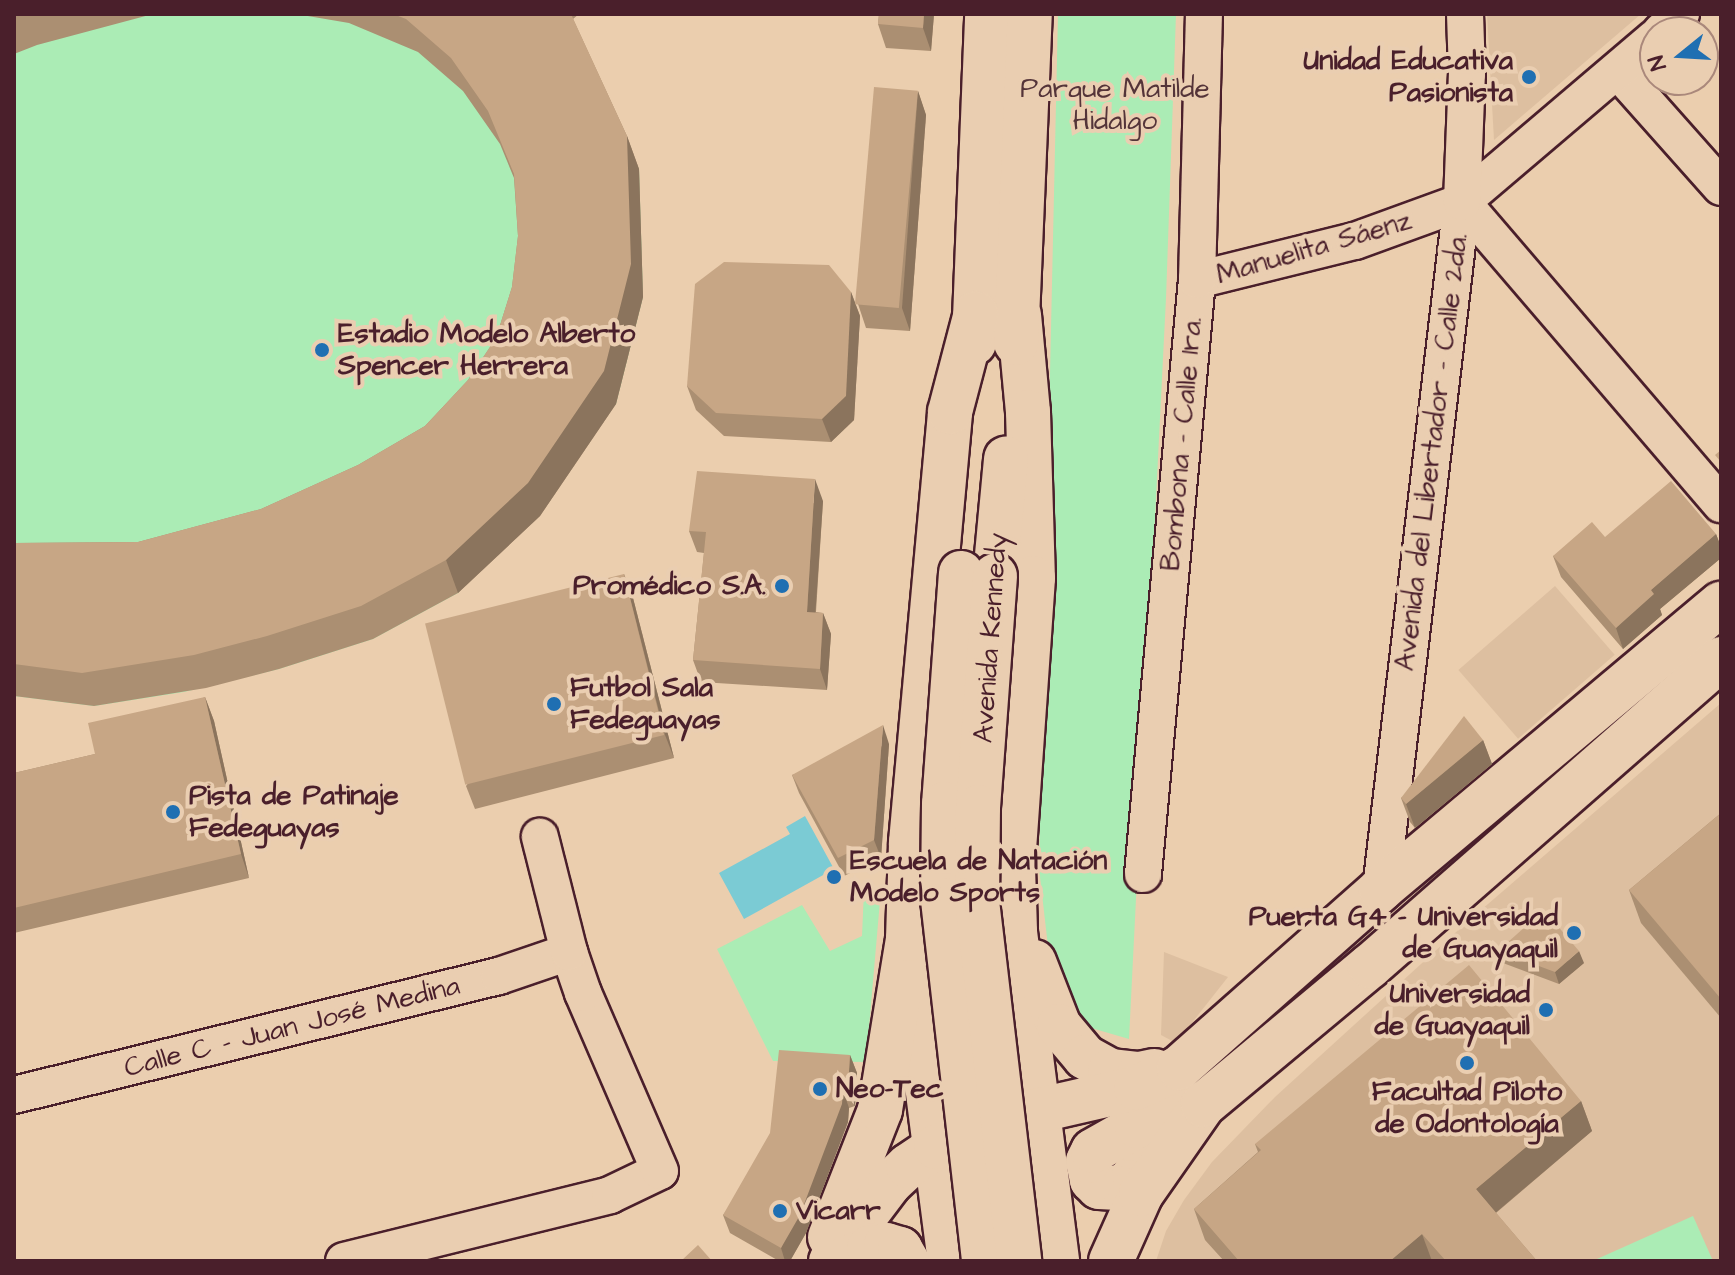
<!DOCTYPE html>
<html>
<head>
<meta charset="utf-8">
<style>
	body { margin:0 }
	#map { position:relative; width:1735px; height:1275px; overflow:hidden; background:#ebceae; font-family:"Architects Daughter",sans-serif }
	div>[style] { position:absolute }
	[style*='--x'] { left:calc(var(--x)*1px); top:calc(var(--y)*1px); width:calc(var(--w)*1px); rotate:calc(var(--a)*1deg) }
	.built>* { inset:0; background:#ddbfa0; transform-origin:0 0 }
	.green>* { inset:0; background:#abecb5 }
	.water>* { inset:0; background:#7bcbd4 }
	.roads { filter:drop-shadow(2px 0 #4a1f2b) drop-shadow(-2px 0 #4a1f2b) drop-shadow(0 2px #4a1f2b) drop-shadow(0 -2px #4a1f2b) }
	.minor>* { height:36px; margin:-18px; padding:0 18px; transform-origin:18px; border-radius:18px; background:#eaceb1 }
	.major>* { height:44px; margin:-22px; padding:0 22px; transform-origin:22px; border-radius:22px; background:#eaceb1 }
	.bridges { filter:drop-shadow(2px 0 #4a1f2b) drop-shadow(-2px 0 #4a1f2b) drop-shadow(0 2px #4a1f2b) drop-shadow(0 -2px #4a1f2b) }
	.major-bridge>* { height:44px; margin:-22px; padding:0 22px; transform-origin:22px; border-radius:22px; background:#eaceb1 }
	.wall>* { inset:0; background:#ab8f72 }
	.shaded-wall>* { inset:0; background:#8b745d }
	.building>* { inset:0; background:#c7a685; transform-origin:0 0 }
	.dots>* { width:22px; height:22px; translate:-50% -50%; box-sizing:border-box; border:4px solid #eaceb1; border-radius:50% }
	span { translate:-50% -50%; white-space:nowrap; text-align:center; line-height:1.15; -webkit-text-stroke:8px #eaceb1; paint-order:stroke }
	.poi-label { font-size:28px; color:#4a1f2b; font-weight:700 }
	.right { translate:-100% -50%; text-align:right }
	.left { translate:0 -50%; text-align:left }
	.park-label { font-size:28px; color:#543439 }
	.street-label { font-size:28px; color:#4a1f2b }
	.frame { position:absolute; inset:0; border:16px solid #4a1f2b; pointer-events:none }
	.north { position:absolute; left:1639px; top:16px; width:80px; height:80px; box-sizing:border-box; background:#eaceb1; border:2px solid #aa887b; border-radius:50%; rotate:252deg; font-size:22px; font-weight:700; line-height:32px; text-align:center; color:#4a1f2b }
	.north::after { content:''; display:block; margin:auto; width:28px; height:36px; background:#1f6fb2; clip-path:polygon(50% 0,100% 100%,50% 72%,0 100%) }
</style>
</head>
<body>
<div id="map">
	<div class="built">
		<i style="clip-path:polygon(1487px 14px,1641px 14px,1494px 140px)"></i>
		<i style="left:1555px;top:586px;width:91px;height:128px;rotate:49deg"></i>
		<i style="clip-path:polygon(1721px 703px,1721px 1261px,1156px 1261px,1166px 1231px,1184px 1200px,1212px 1162px,1275px 1097px,1466px 923px)"></i>
		<i style="clip-path:polygon(1164px 952px,1228px 977px,1176px 1043px,1161px 1035px)"></i>
	</div>
	<div class="green">
		<i style="clip-path:polygon(14px 14px,555px 14px,639px 169px,643px 297px,616px 404px,458px 593px,373px 639px,279px 669px,184px 692px,94px 706px,14px 696px)"></i>
		<i style="clip-path:polygon(1058px 14px,1176px 14px,1166px 298px,1129px 1039px,1081px 1025px,1049px 955px,1039px 868px)"></i>
		<i style="clip-path:polygon(881px 889px,866px 1062px,773px 1061px,717px 949px,802px 905px,830px 951px,862px 936px,864px 890px)"></i>
		<i style="clip-path:polygon(1693px 1216px,1713px 1261px,1598px 1261px,1597px 1259px)"></i>
	</div>
	<div class="water">
		<i style="clip-path:polygon(805px 816px,834px 869px,744px 919px,719px 873px,790px 834px,786px 827px)"></i>
	</div>
	<div class="roads">
		<div class="minor">
			<i style="--x:1661;--y:32;--w:27;--a:-42"></i>
			<i style="--x:1618;--y:71;--w:155;--a:48.4"></i>
			<i style="--x:1462;--y:202;--w:398;--a:49.4"></i>
			<i style="--x:1197;--y:280;--w:163;--a:-13.9"></i>
			<i style="--x:1355;--y:241;--w:114;--a:-20"></i>
			<i style="--x:1462;--y:202;--w:253;--a:-40.4"></i>
			<i style="--x:1143;--y:874;--w:596;--a:-84.81"></i>
			<i style="--x:1197;--y:280;--w:266;--a:-88.5"></i>
			<i style="--x:1381;--y:889;--w:692;--a:-83.28"></i>
			<i style="--x:1462;--y:202;--w:128;--a:-87.8"></i>
			<i style="--x:1467;--y:74;--w:60;--a:-91.9"></i>
			<i style="--x:14;--y:1095;--w:499;--a:-13.8"></i>
			<i style="--x:499;--y:976;--w:74;--a:-18.9"></i>
			<i style="--x:344;--y:1261;--w:274;--a:-13.9"></i>
			<i style="--x:610;--y:1195;--w:55;--a:-25.6"></i>
			<i style="--x:660;--y:1171;--w:194;--a:-113.4"></i>
			<i style="--x:583;--y:993;--w:43;--a:-108.9"></i>
			<i style="--x:569;--y:952;--w:119;--a:-104.2"></i>
		</div>
		<div class="major">
			<i style="--x:1019;--y:315;--w:97;--a:84.7"></i>
			<i style="--x:1028;--y:412;--w:166;--a:88.3"></i>
			<i style="--x:1033;--y:578;--w:290;--a:94"></i>
			<i style="--x:1013;--y:867;--w:65;--a:88.2"></i>
			<i style="--x:1015;--y:932;--w:332;--a:82.7"></i>
			<i style="--x:974;--y:343;--w:329;--a:-87.7"></i>
			<i style="--x:1016;--y:343;--w:329;--a:-87.6"></i>
			<i style="--x:995;--y:576;--w:118;--a:-84.6"></i>
			<i style="--x:1034;--y:962;--w:69;--a:68.7"></i>
			<i style="--x:1059;--y:1026;--w:40;--a:50"></i>
			<i style="--x:1085;--y:1057;--w:29;--a:29"></i>
			<i style="--x:1110;--y:1071;--w:29;--a:6"></i>
			<i style="--x:1139;--y:1074;--w:16;--a:-11"></i>
			<i style="--x:914;--y:985;--w:278;--a:82.6"></i>
			<i style="--x:1154;--y:1152;--w:39;--a:130"></i>
			<i style="--x:1129;--y:1182;--w:12;--a:149"></i>
			<i style="--x:1119;--y:1188;--w:20;--a:-177"></i>
			<i style="--x:1099;--y:1187;--w:10;--a:-135"></i>
			<i style="--x:1092;--y:1180;--w:19;--a:-102"></i>
			<i style="--x:1088;--y:1161;--w:11;--a:-63"></i>
			<i style="--x:1093;--y:1151;--w:51;--a:-29.6"></i>
			<i style="--x:1137;--y:1126;--w:72;--a:-54.1"></i>
			<i style="--x:830;--y:1237;--w:136;--a:-68.5"></i>
			<i style="--x:880;--y:1110;--w:173;--a:-80.7"></i>
			<i style="--x:908;--y:939;--w:97;--a:-88.2"></i>
			<i style="--x:911;--y:842;--w:432;--a:-84.8"></i>
			<i style="--x:950;--y:412;--w:102;--a:-75.3"></i>
			<i style="--x:831;--y:1261;--w:98;--a:-52.9"></i>
			<i style="--x:890;--y:1183;--w:25;--a:-43"></i>
			<i style="--x:908;--y:1166;--w:34;--a:-34"></i>
			<i style="--x:936;--y:1147;--w:84;--a:-21.7"></i>
			<i style="--x:1014;--y:1116;--w:125;--a:-12.9"></i>
			<i style="--x:1136;--y:1088;--w:47;--a:-24.9"></i>
			<i style="--x:1179;--y:1068;--w:270;--a:-41.5"></i>
			<i style="--x:1381;--y:889;--w:444;--a:-40"></i>
			<i style="--x:841;--y:1261;--w:31;--a:-25"></i>
			<i style="--x:869;--y:1248;--w:17;--a:-10"></i>
			<i style="--x:886;--y:1245;--w:15;--a:16"></i>
			<i style="--x:900;--y:1249;--w:14;--a:60"></i>
			<i style="--x:1111;--y:1261;--w:73;--a:-65.9"></i>
			<i style="--x:1141;--y:1194;--w:108;--a:-55.1"></i>
			<i style="--x:1203;--y:1105;--w:217;--a:-39.8"></i>
			<i style="--x:1370;--y:966;--w:466;--a:-41.2"></i>
		</div>
	</div>
	<div class="bridges">
		<div class="major-bridge">
			<i style="--x:961;--y:573;--w:232;--a:94.2"></i>
			<i style="--x:944;--y:804;--w:96;--a:90.6"></i>
			<i style="--x:943;--y:900;--w:363;--a:83.5"></i>
			<i style="--x:995;--y:576;--w:232;--a:94.2"></i>
			<i style="--x:978;--y:807;--w:94;--a:90.6"></i>
			<i style="--x:977;--y:901;--w:362;--a:83.3"></i>
		</div>
	</div>
	<div class="wall">
		<i style="clip-path:polygon(14px 14px,153px 14px,37px 45px,14px 54px)"></i>
		<i style="clip-path:polygon(296px 14px,579px 14px,573px 19px,627px 136px,639px 169px,643px 297px,616px 404px,540px 516px,458px 593px,373px 639px,279px 669px,206px 688px,94px 706px,14px 696px,14px 543px,138px 542px,261px 509px,358px 465px,425px 426px,468px 380px,496px 338px,512px 287px,518px 236px,514px 178px,500px 144px,463px 91px,418px 52px,349px 23px)"></i>
		<i style="clip-path:polygon(879px 14px,934px 14px,931px 51px,886px 48px,878px 24px)"></i>
		<i style="clip-path:polygon(918px 91px,926px 115px,910px 331px,866px 328px,858px 304px)"></i>
		<i style="clip-path:polygon(851px 292px,860px 316px,854px 420px,831px 442px,724px 436px,696px 410px,687px 386px)"></i>
		<i style="clip-path:polygon(823px 501px,816px 612px,823px 613px,831px 634px,827px 690px,701px 682px,693px 660px,704px 553px,697px 552px,689px 531px)"></i>
		<i style="clip-path:polygon(1716px 534px,1721px 547px,1721px 558px,1660px 609px,1662px 615px,1623px 649px,1561px 577px,1553px 556px,1605px 537px)"></i>
		<i style="clip-path:polygon(624px 574px,633px 598px,674px 758px,475px 809px,466px 786px)"></i>
		<i style="clip-path:polygon(205px 697px,214px 721px,249px 878px,14px 933px,14px 773px,95px 754px)"></i>
		<i style="clip-path:polygon(1483px 740px,1492px 764px,1415px 828px,1410px 822px,1401px 798px)"></i>
		<i style="clip-path:polygon(889px 744px,881px 858px,844px 876px,799px 793px,792px 775px)"></i>
		<i style="clip-path:polygon(1721px 813px,1721px 1018px,1641px 923px,1629px 890px)"></i>
		<i style="clip-path:polygon(1498px 951px,1584px 963px,1559px 984px,1503px 963px)"></i>
		<i style="clip-path:polygon(850px 1055px,857px 1073px,855px 1106px,849px 1108px,848px 1122px,806px 1233px,790px 1261px,779px 1261px,730px 1233px,723px 1215px)"></i>
		<i style="clip-path:polygon(1581px 1101px,1592px 1131px,1496px 1213px,1537px 1261px,1224px 1261px,1205px 1240px,1194px 1209px,1258px 1152px,1255px 1144px)"></i>
	</div>
	<div class="shaded-wall">
		<i style="clip-path:polygon(924px 14px,934px 14px,931px 51px,923px 28px)"></i>
		<i style="clip-path:polygon(918px 91px,926px 115px,910px 331px,902px 308px)"></i>
		<i style="clip-path:polygon(627px 136px,639px 169px,643px 297px,616px 404px,540px 516px,458px 593px,446px 560px)"></i>
		<i style="clip-path:polygon(851px 292px,860px 316px,854px 420px,831px 442px,822px 419px)"></i>
		<i style="clip-path:polygon(815px 479px,823px 501px,814px 633px,807px 612px)"></i>
		<i style="clip-path:polygon(1716px 534px,1721px 547px,1721px 558px,1660px 609px,1662px 615px,1623px 649px,1616px 628px,1651px 590px)"></i>
		<i style="clip-path:polygon(624px 574px,633px 598px,674px 758px,665px 735px)"></i>
		<i style="clip-path:polygon(823px 613px,831px 634px,827px 690px,820px 669px)"></i>
		<i style="clip-path:polygon(205px 697px,214px 721px,249px 878px,241px 854px)"></i>
		<i style="clip-path:polygon(883px 725px,889px 744px,881px 858px,874px 840px)"></i>
		<i style="clip-path:polygon(1483px 740px,1492px 764px,1415px 828px,1406px 804px)"></i>
		<i style="clip-path:polygon(1579px 951px,1584px 963px,1559px 984px,1555px 972px)"></i>
		<i style="clip-path:polygon(850px 1055px,857px 1073px,855px 1106px,848px 1088px)"></i>
		<i style="clip-path:polygon(843px 1090px,849px 1108px,848px 1122px,806px 1233px,790px 1261px,785px 1261px,781px 1248px)"></i>
		<i style="clip-path:polygon(1581px 1101px,1592px 1131px,1487px 1220px,1476px 1189px)"></i>
		<i style="clip-path:polygon(1422px 1234px,1432px 1261px,1390px 1261px)"></i>
	</div>
	<div class="building">
		<i style="clip-path:polygon(393px 14px,571px 14px,627px 136px,631px 264px,604px 371px,528px 483px,446px 560px,361px 606px,267px 636px,194px 655px,82px 673px,14px 664px,14px 543px,138px 542px,261px 509px,358px 465px,425px 426px,468px 380px,496px 338px,512px 287px,518px 236px,514px 174px,488px 111px,451px 58px,406px 19px)"></i>
		<i style="clip-path:polygon(879px 14px,924px 14px,923px 28px,878px 24px)"></i>
		<i style="left:874px;top:87px;width:44px;height:218px;rotate:5deg"></i>
		<i style="clip-path:polygon(724px 262px,829px 265px,851px 292px,846px 396px,822px 419px,716px 413px,687px 386px,695px 284px)"></i>
		<i style="clip-path:polygon(1721px 450px,1721px 462px,1715px 455px)"></i>
		<i style="clip-path:polygon(697px 471px,815px 479px,807px 612px,823px 613px,820px 669px,693px 660px,706px 532px,689px 531px)"></i>
		<i style="clip-path:polygon(1671px 481px,1716px 534px,1651px 590px,1654px 594px,1616px 628px,1553px 556px,1592px 522px,1605px 537px)"></i>
		<i style="left:624px;top:574px;width:166px;height:205px;rotate:76deg"></i>
		<i style="clip-path:polygon(205px 697px,241px 854px,14px 908px,14px 773px,95px 754px,88px 723px)"></i>
		<i style="clip-path:polygon(1464px 716px,1483px 740px,1406px 804px,1401px 798px)"></i>
		<i style="clip-path:polygon(883px 725px,874px 840px,838px 858px,792px 775px)"></i>
		<i style="clip-path:polygon(1721px 813px,1721px 999px,1629px 890px)"></i>
		<i style="clip-path:polygon(1544px 910px,1579px 951px,1555px 972px,1498px 951px)"></i>
		<i style="clip-path:polygon(1469px 965px,1581px 1101px,1476px 1189px,1537px 1261px,1446px 1261px,1422px 1234px,1390px 1261px,1239px 1261px,1194px 1209px,1261px 1150px,1255px 1144px)"></i>
		<i style="clip-path:polygon(779px 1050px,850px 1055px,848px 1088px,843px 1090px,842px 1104px,800px 1215px,781px 1248px,723px 1215px,770px 1133px)"></i>
		<i style="clip-path:polygon(698px 1245px,712px 1261px,681px 1261px)"></i>
	</div>
	<div class="dots">
		<i style="left:1529px;top:77px;background:#1f6fb2"></i>
		<i style="left:322px;top:350px;background:#1f6fb2"></i>
		<i style="left:782px;top:586px;background:#1f6fb2"></i>
		<i style="left:554px;top:704px;background:#1f6fb2"></i>
		<i style="left:173px;top:812px;background:#1f6fb2"></i>
		<i style="left:834px;top:877px;background:#1f6fb2"></i>
		<i style="left:1574px;top:933px;background:#1f6fb2"></i>
		<i style="left:1546px;top:1010px;background:#1f6fb2"></i>
		<i style="left:1467px;top:1063px;background:#1f6fb2"></i>
		<i style="left:820px;top:1089px;background:#1f6fb2"></i>
		<i style="left:780px;top:1211px;background:#1f6fb2"></i>
	</div>
	<div class="poi-label">
		<span class="right" style="left:1513px;top:77px">Unidad Educativa<br>Pasionista</span>
		<span class="left" style="left:338px;top:350px">Estadio Modelo Alberto<br>Spencer Herrera</span>
		<span class="right" style="left:766px;top:586px">Promédico S.A.</span>
		<span class="left" style="left:570px;top:704px">Futbol Sala<br>Fedeguayas</span>
		<span class="left" style="left:189px;top:812px">Pista de Patinaje<br>Fedeguayas</span>
		<span class="left" style="left:850px;top:877px">Escuela de Natación<br>Modelo Sports</span>
		<span class="right" style="left:1558px;top:933px">Puerta G4 - Universidad<br>de Guayaquil</span>
		<span class="right" style="left:1530px;top:1010px">Universidad<br>de Guayaquil</span>
		<span class="left" style="left:836px;top:1089px">Neo-Tec</span>
		<span style="left:1467px;top:1108px">Facultad Piloto<br>de Odontología</span>
		<span class="left" style="left:796px;top:1211px">Vicarr</span>
	</div>
	<div class="park-label">
		<span style="left:1115px;top:105px">Parque Matilde<br>Hidalgo</span>
	</div>
	<div class="street-label">
		<span style="left:1314px;top:248px;rotate:-16deg">Manuelita Sáenz</span>
		<span style="left:1182px;top:444px;rotate:-85deg">Bombona - Calle 1ra.</span>
		<span style="left:1432px;top:452px;rotate:-83deg">Avenida del Libertador - Calle 2da.</span>
		<span style="left:991px;top:638px;rotate:-86deg">Avenida Kennedy</span>
		<span style="left:292px;top:1027px;rotate:-14deg">Calle C - Juan José Medina</span>
	</div>
	<div class="frame"></div>
	<div class="north">N</div>
</div>
</body>
</html>
